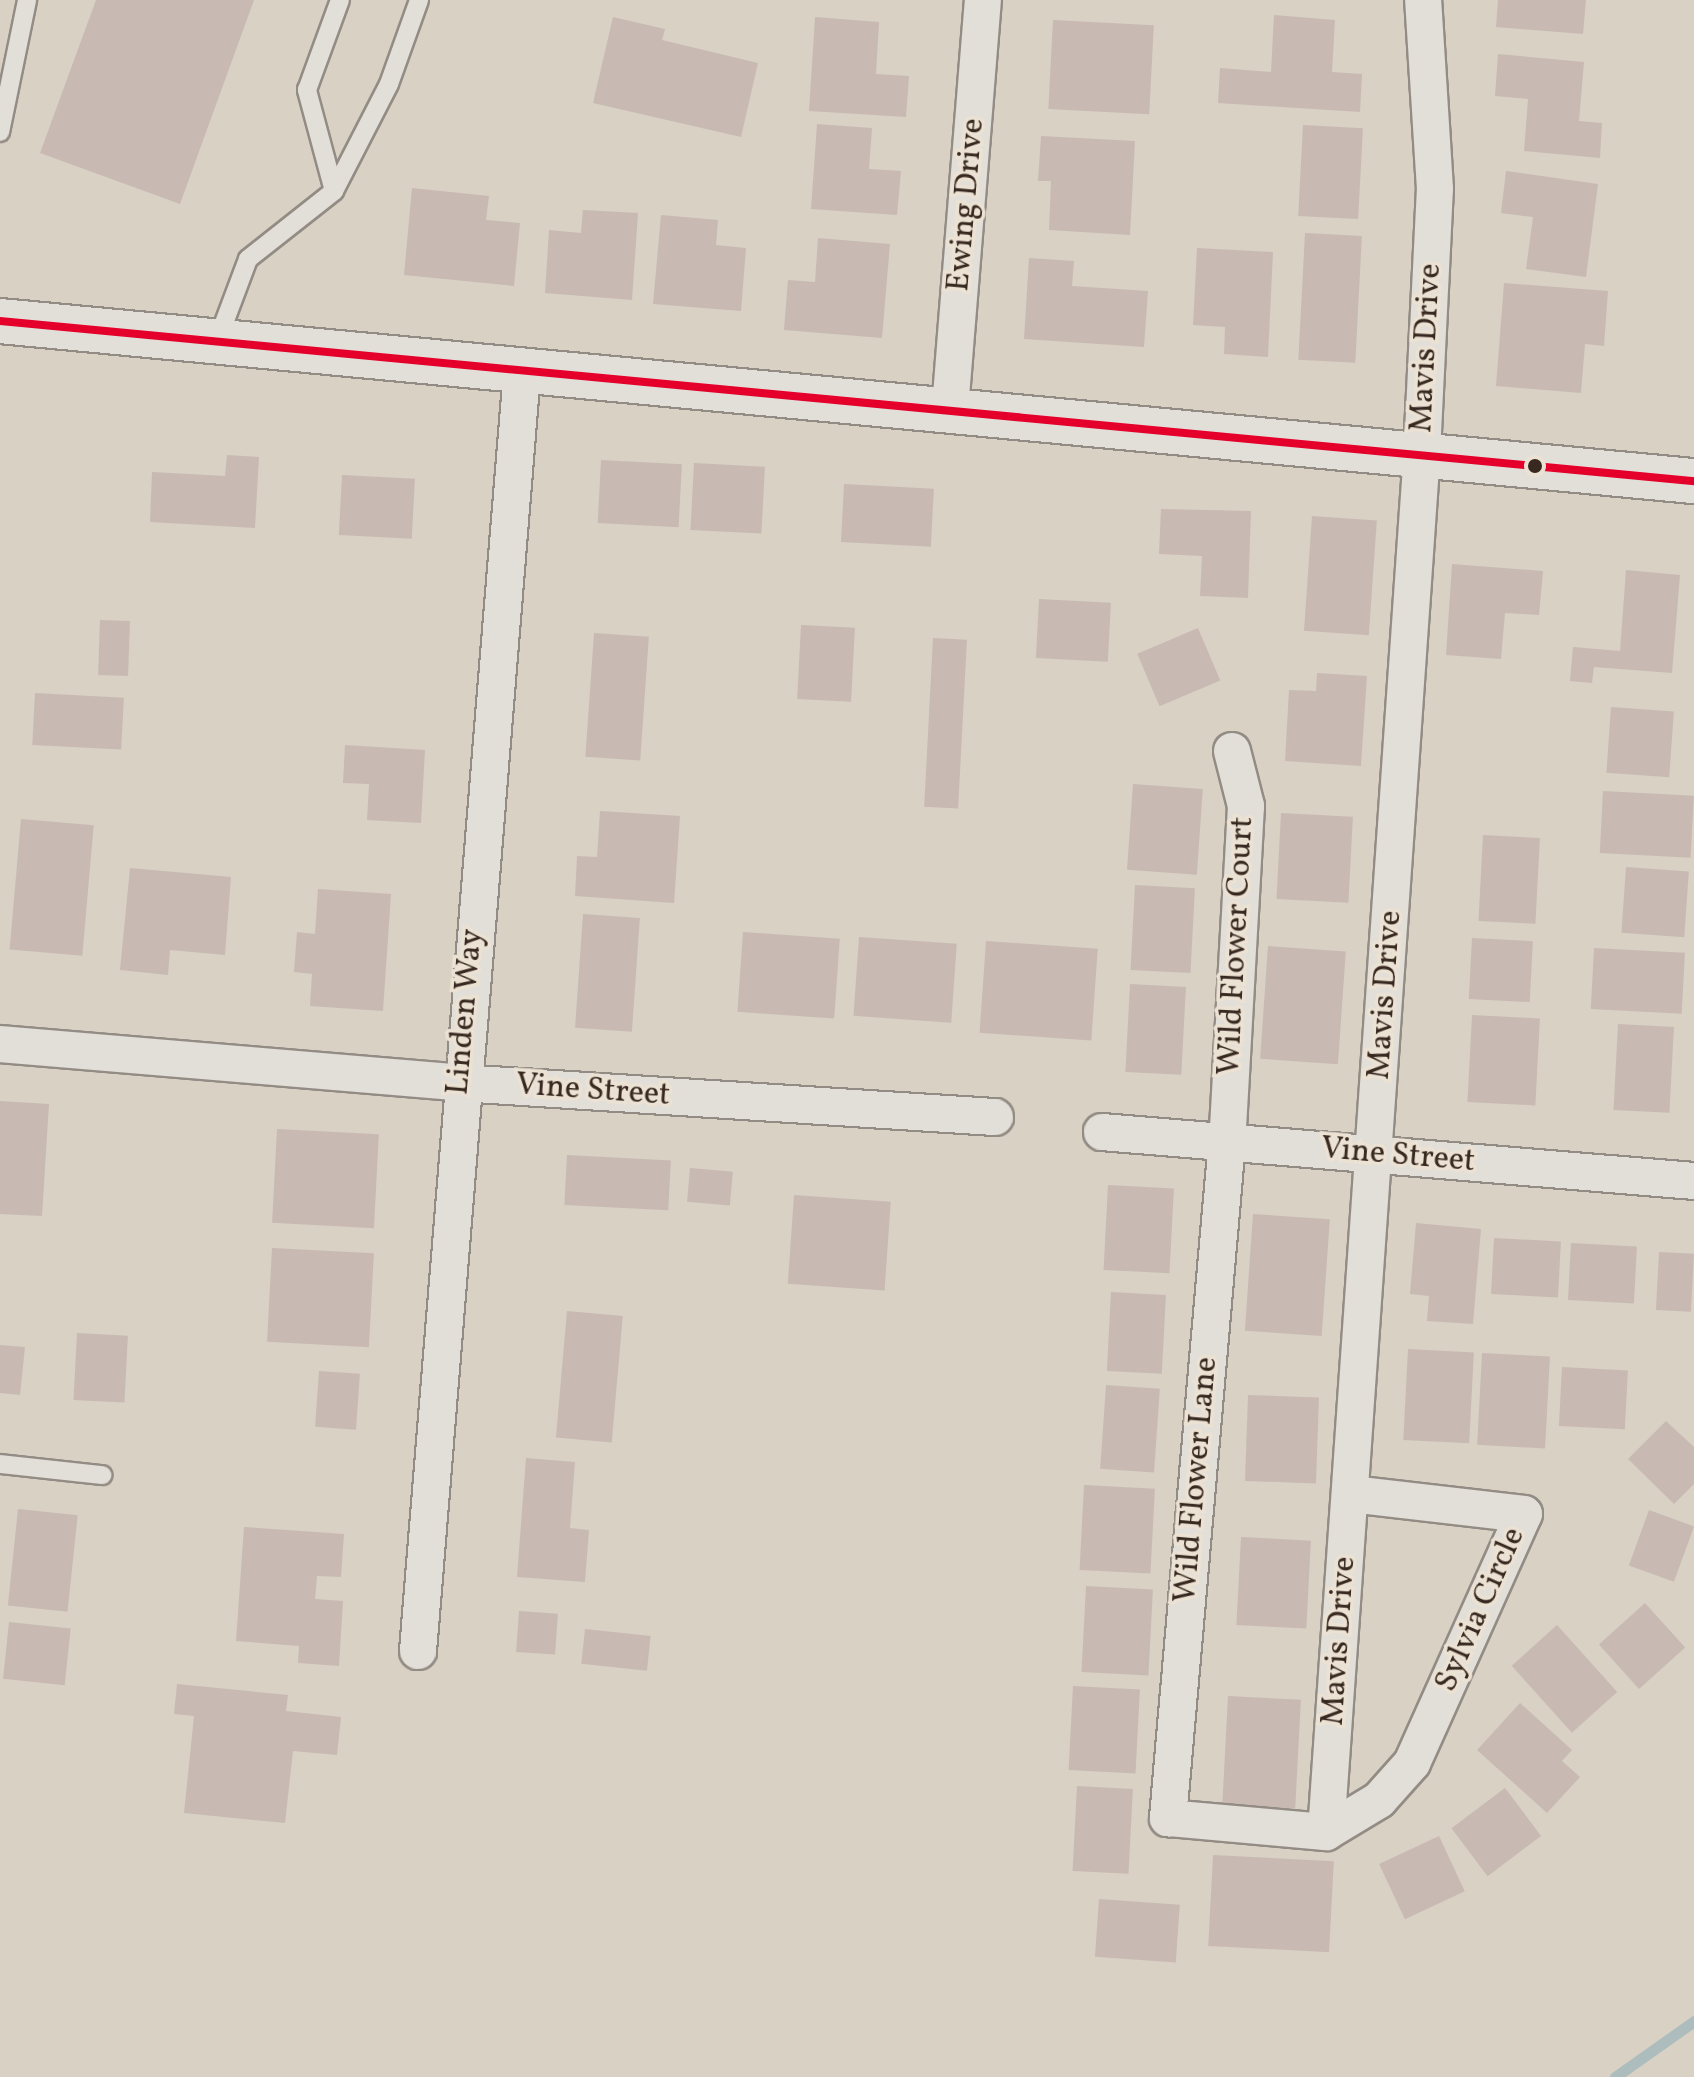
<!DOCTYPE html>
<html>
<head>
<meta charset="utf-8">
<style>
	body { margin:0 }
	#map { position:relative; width:1694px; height:2077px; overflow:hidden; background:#d9d1c4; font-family:Vollkorn,serif }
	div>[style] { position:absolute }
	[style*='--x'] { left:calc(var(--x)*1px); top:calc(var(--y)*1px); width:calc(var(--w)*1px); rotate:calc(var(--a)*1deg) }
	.stream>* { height:11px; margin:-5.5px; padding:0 5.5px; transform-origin:5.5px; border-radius:5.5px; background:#adbdbe }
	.building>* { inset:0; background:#c8bab2; transform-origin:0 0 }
	.roads { filter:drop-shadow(2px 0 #938c84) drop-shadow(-2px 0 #938c84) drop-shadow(0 2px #938c84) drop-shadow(0 -2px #938c84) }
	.lane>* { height:18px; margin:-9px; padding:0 9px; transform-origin:9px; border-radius:9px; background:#e2ded8 }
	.street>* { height:36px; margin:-18px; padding:0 18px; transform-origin:18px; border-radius:18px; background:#e2ded8 }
	.secondary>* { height:44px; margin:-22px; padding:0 22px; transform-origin:22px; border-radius:22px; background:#e2ded8 }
	.bus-1>* { height:8px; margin:-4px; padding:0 4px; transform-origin:4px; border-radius:4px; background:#e4002b }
	.dots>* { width:22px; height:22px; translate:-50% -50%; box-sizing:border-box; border:4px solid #ece2d3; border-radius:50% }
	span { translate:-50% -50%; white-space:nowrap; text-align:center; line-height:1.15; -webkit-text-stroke:7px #ece2d3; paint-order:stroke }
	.street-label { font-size:32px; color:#372820 }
</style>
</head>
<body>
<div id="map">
	<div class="stream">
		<i style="--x:1615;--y:2077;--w:97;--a:-35.3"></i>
	</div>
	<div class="building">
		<i style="clip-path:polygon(96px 0,254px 0,180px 204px,40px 153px)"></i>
		<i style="clip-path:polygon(1498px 0,1586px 0,1583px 34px,1496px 27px)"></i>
		<i style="clip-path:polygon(1274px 15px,1335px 20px,1332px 72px,1362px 74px,1360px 112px,1218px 103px,1220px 68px,1271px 72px)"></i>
		<i style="clip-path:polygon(613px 17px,665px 29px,662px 40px,758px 63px,741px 137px,593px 103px)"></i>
		<i style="clip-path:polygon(815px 17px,879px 22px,876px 74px,909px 76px,906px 117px,809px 111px)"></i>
		<i style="left:1053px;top:20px;width:101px;height:89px;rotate:3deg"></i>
		<i style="clip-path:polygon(1498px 54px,1584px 62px,1579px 121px,1602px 123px,1600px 158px,1524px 151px,1528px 99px,1495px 96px)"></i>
		<i style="clip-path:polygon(817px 124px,872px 128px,869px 169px,901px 171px,897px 215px,811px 209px)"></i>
		<i style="left:1303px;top:125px;width:60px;height:91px;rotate:3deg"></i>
		<i style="clip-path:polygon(1041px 136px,1135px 141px,1130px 235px,1049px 230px,1051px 181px,1038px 181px)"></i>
		<i style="clip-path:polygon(1506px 171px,1598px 184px,1586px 277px,1526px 269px,1533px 217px,1501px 213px)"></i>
		<i style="clip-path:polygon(412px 188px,489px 196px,486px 220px,520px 223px,514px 286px,404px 275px)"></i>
		<i style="clip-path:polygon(583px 210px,638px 213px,632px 300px,545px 293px,549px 230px,581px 233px)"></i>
		<i style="clip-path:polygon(661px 215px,718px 220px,716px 245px,746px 248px,741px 311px,653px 304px)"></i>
		<i style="left:1305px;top:233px;width:57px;height:127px;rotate:3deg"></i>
		<i style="clip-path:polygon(818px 238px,890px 244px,882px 338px,784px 330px,788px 280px,815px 282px)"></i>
		<i style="clip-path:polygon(1197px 248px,1273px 252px,1268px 357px,1224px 354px,1225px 327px,1193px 325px)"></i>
		<i style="clip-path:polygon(1029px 258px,1074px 261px,1072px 286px,1148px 291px,1144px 347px,1024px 339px)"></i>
		<i style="clip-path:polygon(1504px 283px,1608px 291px,1604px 346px,1585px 344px,1581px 393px,1496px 386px)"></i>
		<i style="clip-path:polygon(227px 455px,259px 457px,255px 528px,150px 522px,152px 472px,225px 476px)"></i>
		<i style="left:601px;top:460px;width:81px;height:63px;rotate:3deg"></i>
		<i style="left:694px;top:463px;width:71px;height:67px;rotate:3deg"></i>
		<i style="left:342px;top:475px;width:73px;height:60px;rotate:3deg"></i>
		<i style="left:844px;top:484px;width:90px;height:58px;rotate:3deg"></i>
		<i style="clip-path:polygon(1161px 509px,1251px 511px,1248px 598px,1200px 596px,1202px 556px,1159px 554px)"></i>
		<i style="left:1312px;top:516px;width:65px;height:115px;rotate:4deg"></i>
		<i style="clip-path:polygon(1452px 564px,1543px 571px,1539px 615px,1505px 613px,1501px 659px,1446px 655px)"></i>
		<i style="clip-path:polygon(1626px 570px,1680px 575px,1672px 673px,1594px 667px,1592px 683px,1570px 681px,1573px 647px,1620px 651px)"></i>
		<i style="left:1039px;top:599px;width:72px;height:59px;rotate:3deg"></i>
		<i style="left:100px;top:620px;width:30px;height:55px;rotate:2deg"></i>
		<i style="left:801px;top:625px;width:54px;height:74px;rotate:3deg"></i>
		<i style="left:1198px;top:628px;width:57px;height:66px;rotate:67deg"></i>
		<i style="left:594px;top:633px;width:55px;height:124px;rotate:4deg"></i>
		<i style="left:933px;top:638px;width:34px;height:169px;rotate:3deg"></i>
		<i style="clip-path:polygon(1317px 673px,1367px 676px,1361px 766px,1285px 761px,1289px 690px,1316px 691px)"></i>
		<i style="left:35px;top:693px;width:89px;height:52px;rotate:3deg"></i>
		<i style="left:1611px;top:707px;width:63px;height:66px;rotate:4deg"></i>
		<i style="clip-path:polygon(345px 745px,425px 750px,421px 823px,367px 820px,369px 784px,343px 783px)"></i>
		<i style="left:1133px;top:784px;width:70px;height:86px;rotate:4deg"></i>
		<i style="left:1603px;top:791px;width:91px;height:62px;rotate:3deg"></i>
		<i style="clip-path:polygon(600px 811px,680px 816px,674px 903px,575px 896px,577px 856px,597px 857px)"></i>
		<i style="left:1281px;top:813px;width:72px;height:86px;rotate:3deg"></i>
		<i style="left:21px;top:819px;width:73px;height:131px;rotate:5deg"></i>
		<i style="left:1483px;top:835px;width:57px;height:86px;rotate:3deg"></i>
		<i style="left:1626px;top:867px;width:63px;height:66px;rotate:4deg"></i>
		<i style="clip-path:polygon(130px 868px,231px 877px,225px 955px,170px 950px,168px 975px,120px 970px)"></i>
		<i style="left:1135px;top:885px;width:60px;height:85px;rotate:3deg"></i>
		<i style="clip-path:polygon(318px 889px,391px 894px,383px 1011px,310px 1006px,312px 974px,294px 972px,297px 932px,315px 934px)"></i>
		<i style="left:583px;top:914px;width:57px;height:114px;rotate:4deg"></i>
		<i style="left:743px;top:932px;width:97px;height:80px;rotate:4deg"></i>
		<i style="left:859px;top:937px;width:98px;height:79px;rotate:4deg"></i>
		<i style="left:1472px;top:938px;width:61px;height:61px;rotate:3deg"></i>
		<i style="left:986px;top:941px;width:112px;height:92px;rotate:4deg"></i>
		<i style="left:1268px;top:946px;width:78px;height:113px;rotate:4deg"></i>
		<i style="left:1594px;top:948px;width:91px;height:61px;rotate:3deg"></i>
		<i style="left:1130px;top:984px;width:56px;height:88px;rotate:3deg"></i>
		<i style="left:1472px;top:1015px;width:68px;height:87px;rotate:3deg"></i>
		<i style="left:1618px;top:1024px;width:56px;height:86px;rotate:3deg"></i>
		<i style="clip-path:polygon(0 1101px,49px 1104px,42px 1216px,0 1214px)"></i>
		<i style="left:277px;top:1129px;width:102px;height:94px;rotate:3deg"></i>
		<i style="left:567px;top:1155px;width:104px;height:50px;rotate:3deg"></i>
		<i style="left:690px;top:1168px;width:43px;height:34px;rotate:5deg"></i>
		<i style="left:1108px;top:1185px;width:66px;height:85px;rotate:3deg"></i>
		<i style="left:794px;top:1195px;width:97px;height:89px;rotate:4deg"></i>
		<i style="left:1253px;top:1214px;width:77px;height:117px;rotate:4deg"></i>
		<i style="clip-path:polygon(1416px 1223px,1481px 1229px,1473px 1324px,1427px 1321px,1429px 1296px,1410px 1294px)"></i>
		<i style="left:1494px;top:1238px;width:67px;height:56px;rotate:3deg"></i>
		<i style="left:1571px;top:1243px;width:66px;height:57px;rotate:3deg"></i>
		<i style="left:272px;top:1248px;width:102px;height:94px;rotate:3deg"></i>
		<i style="left:1659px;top:1252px;width:35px;height:58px;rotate:3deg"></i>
		<i style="left:1111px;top:1292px;width:55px;height:79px;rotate:3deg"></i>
		<i style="left:567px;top:1311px;width:56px;height:127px;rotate:5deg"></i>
		<i style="left:77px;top:1333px;width:51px;height:67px;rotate:3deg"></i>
		<i style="clip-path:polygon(0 1345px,25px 1347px,20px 1395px,0 1393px)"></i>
		<i style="left:1408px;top:1349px;width:66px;height:91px;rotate:3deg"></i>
		<i style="left:1482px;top:1353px;width:68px;height:92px;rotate:3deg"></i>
		<i style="left:1562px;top:1367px;width:66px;height:59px;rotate:3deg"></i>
		<i style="left:319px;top:1371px;width:41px;height:56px;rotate:4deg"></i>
		<i style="left:1106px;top:1385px;width:54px;height:84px;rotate:4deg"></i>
		<i style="left:1248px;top:1395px;width:71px;height:86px;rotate:2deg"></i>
		<i style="clip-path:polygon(1666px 1421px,1694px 1447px,1694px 1484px,1674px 1504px,1628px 1459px)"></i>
		<i style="clip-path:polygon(526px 1458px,575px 1462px,570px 1528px,589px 1530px,585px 1582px,517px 1577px)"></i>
		<i style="left:1084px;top:1485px;width:71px;height:85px;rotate:3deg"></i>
		<i style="left:18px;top:1509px;width:60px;height:97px;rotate:6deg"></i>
		<i style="left:1649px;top:1510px;width:48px;height:59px;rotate:20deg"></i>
		<i style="clip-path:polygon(244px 1527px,344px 1534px,341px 1577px,317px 1576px,315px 1599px,343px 1601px,339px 1666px,298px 1663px,299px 1646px,236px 1641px)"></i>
		<i style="left:1241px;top:1537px;width:70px;height:88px;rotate:3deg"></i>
		<i style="left:1086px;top:1586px;width:67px;height:86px;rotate:3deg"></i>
		<i style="left:1645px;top:1603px;width:60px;height:62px;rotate:48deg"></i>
		<i style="left:519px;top:1611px;width:39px;height:41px;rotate:4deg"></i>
		<i style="left:9px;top:1622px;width:62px;height:57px;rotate:6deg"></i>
		<i style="left:1557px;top:1625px;width:90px;height:61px;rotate:48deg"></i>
		<i style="left:585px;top:1629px;width:66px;height:35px;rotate:6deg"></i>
		<i style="clip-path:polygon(177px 1684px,288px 1695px,286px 1711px,341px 1717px,337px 1755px,293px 1751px,285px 1823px,184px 1813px,194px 1716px,174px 1714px)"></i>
		<i style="left:1073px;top:1686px;width:67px;height:84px;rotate:3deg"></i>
		<i style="left:1228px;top:1696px;width:73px;height:109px;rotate:3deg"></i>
		<i style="clip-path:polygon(1520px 1703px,1572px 1750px,1562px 1761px,1580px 1777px,1547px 1813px,1477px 1750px)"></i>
		<i style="left:1077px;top:1786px;width:56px;height:85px;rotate:3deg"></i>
		<i style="left:1505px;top:1788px;width:60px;height:67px;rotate:53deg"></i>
		<i style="left:1439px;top:1836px;width:61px;height:66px;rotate:65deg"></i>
		<i style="left:1213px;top:1855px;width:121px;height:91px;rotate:3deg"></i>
		<i style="left:1099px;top:1899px;width:81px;height:58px;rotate:4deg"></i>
	</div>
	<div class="roads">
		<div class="lane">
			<i style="--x:0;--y:132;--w:135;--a:-78.4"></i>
			<i style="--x:334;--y:191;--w:105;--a:-105"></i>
			<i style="--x:307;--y:90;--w:96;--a:-69.9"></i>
			<i style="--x:218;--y:339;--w:85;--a:-69.4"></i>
			<i style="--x:248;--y:259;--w:110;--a:-38.3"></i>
			<i style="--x:334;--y:191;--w:120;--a:-62.8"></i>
			<i style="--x:389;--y:84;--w:89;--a:-70.3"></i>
			<i style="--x:0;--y:1464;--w:103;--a:6.2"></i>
		</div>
		<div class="street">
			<i style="--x:950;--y:409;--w:410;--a:-85.4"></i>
			<i style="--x:1232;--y:751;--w:57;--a:75.7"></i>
			<i style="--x:1246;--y:806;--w:337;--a:93.2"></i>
			<i style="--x:1227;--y:1142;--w:679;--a:94.99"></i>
			<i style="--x:1168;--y:1818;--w:159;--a:5.1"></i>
			<i style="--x:0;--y:1044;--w:462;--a:4.8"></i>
			<i style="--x:460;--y:1083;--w:536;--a:3.64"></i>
			<i style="--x:1102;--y:1132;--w:594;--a:4.73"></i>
			<i style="--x:418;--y:1651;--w:1282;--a:-85.35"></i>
			<i style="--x:1326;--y:1832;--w:1382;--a:-86.02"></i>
			<i style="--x:1422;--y:453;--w:264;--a:-87.2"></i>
			<i style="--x:1435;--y:189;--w:189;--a:-93.6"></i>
			<i style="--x:1326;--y:1832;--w:62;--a:-31.1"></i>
			<i style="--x:1379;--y:1800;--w:50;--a:-48.3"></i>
			<i style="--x:1412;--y:1763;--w:273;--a:-65.8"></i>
			<i style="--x:1524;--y:1514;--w:174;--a:-173.4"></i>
		</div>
		<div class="secondary">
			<i style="--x:0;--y:321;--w:1702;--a:5.4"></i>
		</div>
	</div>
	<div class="bus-1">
		<i style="--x:0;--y:321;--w:1702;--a:5.4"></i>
	</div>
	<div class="dots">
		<i style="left:1535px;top:466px;background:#372820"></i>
	</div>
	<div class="street-label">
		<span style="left:967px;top:205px;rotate:-85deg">Ewing Drive</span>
		<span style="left:1427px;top:348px;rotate:-87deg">Mavis Drive</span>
		<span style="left:1237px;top:946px;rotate:-87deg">Wild Flower Court</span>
		<span style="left:1386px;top:995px;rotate:-86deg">Mavis Drive</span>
		<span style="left:466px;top:1012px;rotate:-85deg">Linden Way</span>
		<span style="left:593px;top:1091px;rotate:4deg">Vine Street</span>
		<span style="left:1398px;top:1156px;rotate:5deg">Vine Street</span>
		<span style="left:1197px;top:1480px;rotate:-85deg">Wild Flower Lane</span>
		<span style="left:1481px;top:1610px;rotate:-66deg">Sylvia Circle</span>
		<span style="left:1340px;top:1641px;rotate:-86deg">Mavis Drive</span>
	</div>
</div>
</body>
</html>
